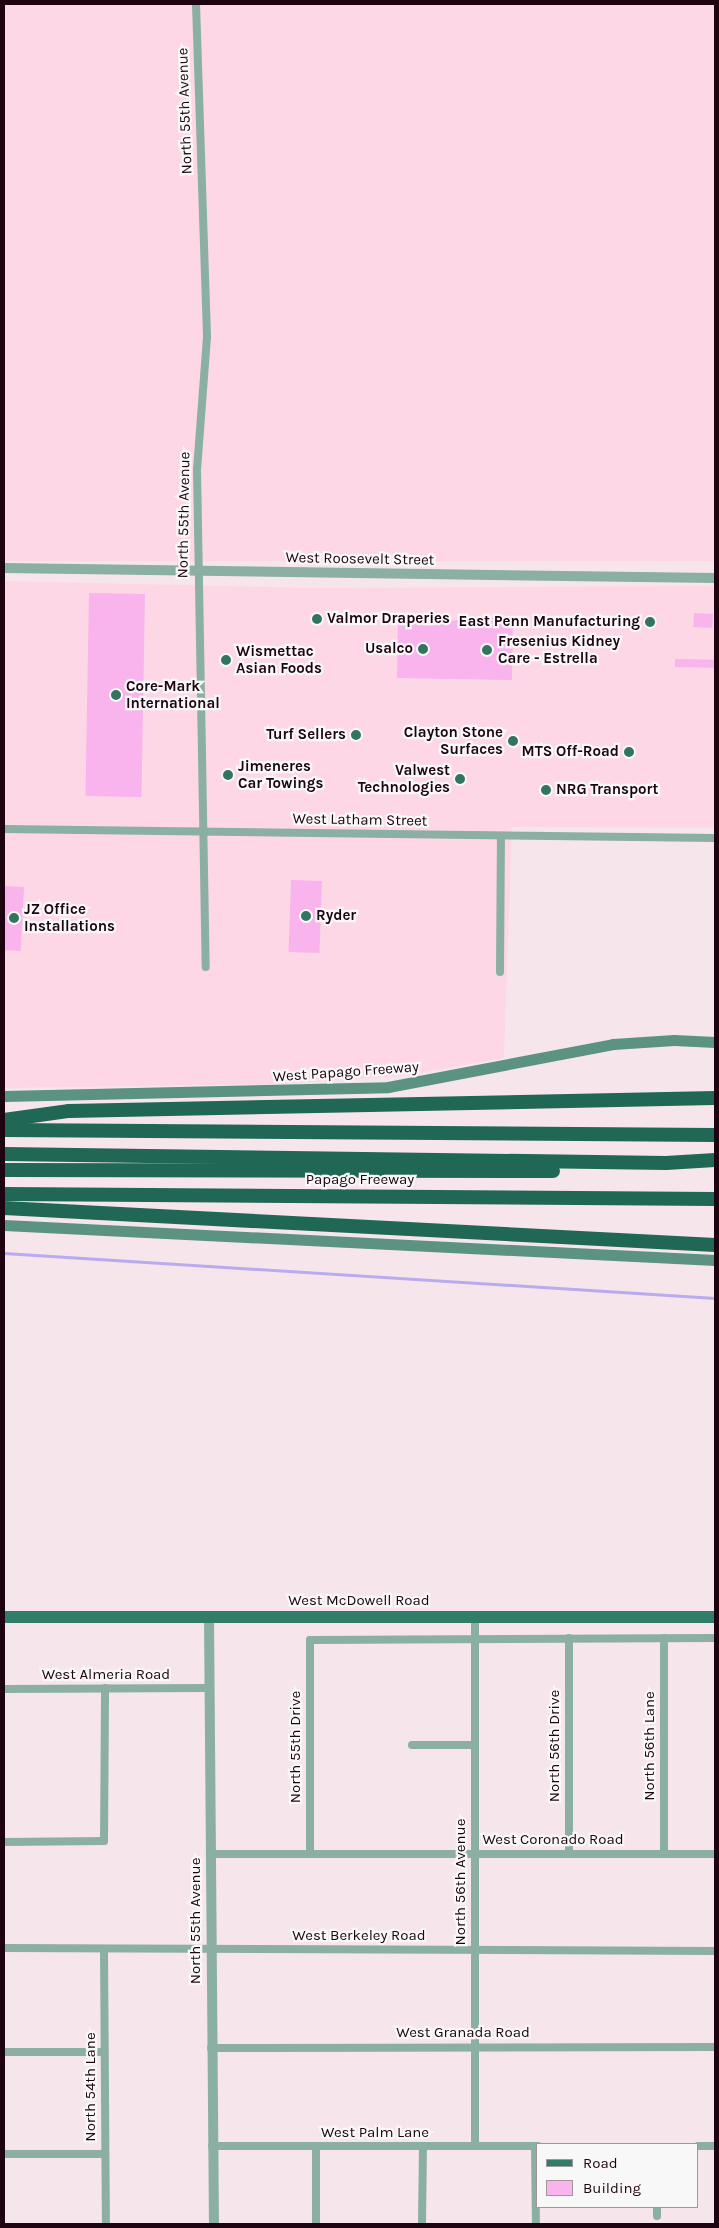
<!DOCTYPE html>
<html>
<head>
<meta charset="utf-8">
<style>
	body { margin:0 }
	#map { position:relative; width:719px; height:2228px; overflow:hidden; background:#f7e5ec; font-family:Karla,sans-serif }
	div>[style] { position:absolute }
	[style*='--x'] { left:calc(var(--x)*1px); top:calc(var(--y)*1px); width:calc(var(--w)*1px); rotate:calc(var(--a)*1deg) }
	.built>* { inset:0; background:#fed7e6; transform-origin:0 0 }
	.stream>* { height:2.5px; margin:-1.25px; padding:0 1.25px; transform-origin:1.25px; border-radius:1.25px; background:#b8abee }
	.building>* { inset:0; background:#f9b3ed; transform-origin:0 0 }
	.minor>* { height:8px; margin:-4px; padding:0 4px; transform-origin:4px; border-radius:4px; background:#8bafa3 }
	.tertiary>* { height:10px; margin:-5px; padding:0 5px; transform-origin:5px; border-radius:5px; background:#8bafa3 }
	.secondary>* { height:11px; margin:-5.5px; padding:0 5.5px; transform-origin:5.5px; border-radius:5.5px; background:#5b9281 }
	.primary>* { height:12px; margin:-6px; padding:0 6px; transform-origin:6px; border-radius:6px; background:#327d69 }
	.motorway>* { height:14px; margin:-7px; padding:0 7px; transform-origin:7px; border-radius:7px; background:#206755 }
	.dots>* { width:14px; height:14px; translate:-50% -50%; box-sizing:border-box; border:2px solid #f8f8f8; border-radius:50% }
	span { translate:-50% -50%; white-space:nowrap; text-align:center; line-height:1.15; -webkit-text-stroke:4.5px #f8f8f8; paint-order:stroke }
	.street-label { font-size:15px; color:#1e0310 }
	.poi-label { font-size:15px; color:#1e0310; font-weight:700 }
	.left { translate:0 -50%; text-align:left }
	.right { translate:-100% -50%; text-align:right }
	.frame { position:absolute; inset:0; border:5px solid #1e0310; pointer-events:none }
	.legend { position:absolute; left:536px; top:2143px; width:162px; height:65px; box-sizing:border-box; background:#f8f8f8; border:1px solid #a1969b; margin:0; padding:6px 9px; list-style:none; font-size:15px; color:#1e0310 }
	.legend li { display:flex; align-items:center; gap:10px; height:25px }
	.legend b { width:25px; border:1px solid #a1969b }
</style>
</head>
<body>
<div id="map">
	<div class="built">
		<i style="left:4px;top:4px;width:711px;height:557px"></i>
		<i style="clip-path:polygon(4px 581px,316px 588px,715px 586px,715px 828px,512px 827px,504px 1058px,401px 1076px,280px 1084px,4px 1088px)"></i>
	</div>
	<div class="stream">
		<i style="--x:4;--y:1253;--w:712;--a:3.62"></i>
	</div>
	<div class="building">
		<i style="left:89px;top:593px;width:56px;height:203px;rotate:1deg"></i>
		<i style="left:694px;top:613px;width:19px;height:14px;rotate:3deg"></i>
		<i style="clip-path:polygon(408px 616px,440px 617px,449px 621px,503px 617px,513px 621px,512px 680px,397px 678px,398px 620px)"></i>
		<i style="left:675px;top:659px;width:40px;height:8px;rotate:1deg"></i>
		<i style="left:291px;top:880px;width:31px;height:72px;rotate:2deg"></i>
		<i style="left:4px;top:886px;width:20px;height:64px;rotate:3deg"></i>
	</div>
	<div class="minor">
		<i style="--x:196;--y:4;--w:333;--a:88.1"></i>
		<i style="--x:207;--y:337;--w:132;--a:94.3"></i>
		<i style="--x:197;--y:469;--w:498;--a:89"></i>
		<i style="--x:4;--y:829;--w:711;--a:0.73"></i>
		<i style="--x:500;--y:972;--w:136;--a:-89.6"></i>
		<i style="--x:475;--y:1617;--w:529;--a:90"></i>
		<i style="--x:569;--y:1638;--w:216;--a:90"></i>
		<i style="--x:4;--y:1689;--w:205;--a:-0.3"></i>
		<i style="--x:412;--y:1745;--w:63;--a:0"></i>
		<i style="--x:4;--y:1842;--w:100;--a:-0.6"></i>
		<i style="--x:104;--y:1841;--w:153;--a:-89.6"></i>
		<i style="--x:211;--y:1854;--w:504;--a:0"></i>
		<i style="--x:310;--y:1854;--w:214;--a:-90"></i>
		<i style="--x:310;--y:1640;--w:405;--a:-0.3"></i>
		<i style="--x:664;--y:1854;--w:216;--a:-90"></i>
		<i style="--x:4;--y:1948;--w:711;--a:0.24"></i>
		<i style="--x:104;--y:1949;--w:275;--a:89.6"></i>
		<i style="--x:211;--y:2048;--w:504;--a:-0.11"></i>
		<i style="--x:4;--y:2052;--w:100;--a:0"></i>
		<i style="--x:212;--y:2146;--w:326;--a:0"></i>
		<i style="--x:316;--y:2146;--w:78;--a:90"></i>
		<i style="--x:535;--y:2146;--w:78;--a:89.3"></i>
		<i style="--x:698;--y:2146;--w:17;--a:0"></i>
		<i style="--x:4;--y:2154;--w:101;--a:0"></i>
		<i style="--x:657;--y:2207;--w:9;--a:90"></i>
		<i style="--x:422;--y:2224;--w:78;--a:-89.3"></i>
	</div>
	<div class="tertiary">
		<i style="--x:4;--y:568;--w:711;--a:0.81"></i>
		<i style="--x:209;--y:1617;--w:607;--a:89.53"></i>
	</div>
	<div class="secondary">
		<i style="--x:4;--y:1096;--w:384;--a:-1.3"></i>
		<i style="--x:388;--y:1087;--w:229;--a:-10.8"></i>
		<i style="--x:613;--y:1044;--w:61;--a:-3.8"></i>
		<i style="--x:674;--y:1040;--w:41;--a:2.8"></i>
		<i style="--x:4;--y:1225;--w:712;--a:2.82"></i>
	</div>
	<div class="primary">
		<i style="--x:4;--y:1617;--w:711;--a:0"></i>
	</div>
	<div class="motorway">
		<i style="--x:4;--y:1120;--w:66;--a:-7.9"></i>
		<i style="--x:69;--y:1111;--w:646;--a:-1.15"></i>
		<i style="--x:4;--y:1130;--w:711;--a:0.4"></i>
		<i style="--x:4;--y:1154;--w:662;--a:0.78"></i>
		<i style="--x:666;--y:1163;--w:49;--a:-3.5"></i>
		<i style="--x:4;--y:1170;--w:549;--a:0.1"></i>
		<i style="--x:4;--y:1194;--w:711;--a:0.4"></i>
		<i style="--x:4;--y:1208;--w:712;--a:2.98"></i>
	</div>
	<div class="dots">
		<i style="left:317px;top:619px;background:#337361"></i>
		<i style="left:650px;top:622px;background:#337361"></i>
		<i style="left:423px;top:649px;background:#337361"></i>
		<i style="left:487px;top:650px;background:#337361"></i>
		<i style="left:226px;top:660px;background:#337361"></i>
		<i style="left:116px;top:695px;background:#337361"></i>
		<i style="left:356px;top:735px;background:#337361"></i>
		<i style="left:513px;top:741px;background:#337361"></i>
		<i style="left:629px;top:752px;background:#337361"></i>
		<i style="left:228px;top:775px;background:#337361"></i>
		<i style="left:460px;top:779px;background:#337361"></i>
		<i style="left:546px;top:790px;background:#337361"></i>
		<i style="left:306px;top:916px;background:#337361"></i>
		<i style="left:14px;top:918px;background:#337361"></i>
	</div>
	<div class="street-label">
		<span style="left:185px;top:111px;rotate:-92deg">North 55th Avenue</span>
		<span style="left:184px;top:515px;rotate:-89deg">North 55th Avenue</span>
		<span style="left:360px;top:559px;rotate:1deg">West Roosevelt Street</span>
		<span style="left:360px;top:820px;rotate:1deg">West Latham Street</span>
		<span style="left:346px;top:1072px;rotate:-4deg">West Papago Freeway</span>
		<span style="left:360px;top:1180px">Papago Freeway</span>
		<span style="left:359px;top:1601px">West McDowell Road</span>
		<span style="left:106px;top:1675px">West Almeria Road</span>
		<span style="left:555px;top:1746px;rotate:-90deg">North 56th Drive</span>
		<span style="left:650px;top:1746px;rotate:-90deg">North 56th Lane</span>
		<span style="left:296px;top:1747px;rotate:-90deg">North 55th Drive</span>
		<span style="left:553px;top:1840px">West Coronado Road</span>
		<span style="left:461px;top:1882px;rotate:-90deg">North 56th Avenue</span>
		<span style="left:196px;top:1921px;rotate:-90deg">North 55th Avenue</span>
		<span style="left:359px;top:1936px">West Berkeley Road</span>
		<span style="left:463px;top:2033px">West Granada Road</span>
		<span style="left:91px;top:2087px;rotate:-90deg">North 54th Lane</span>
		<span style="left:375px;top:2133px">West Palm Lane</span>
	</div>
	<div class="poi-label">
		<span class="left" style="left:327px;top:619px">Valmor Draperies</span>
		<span class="right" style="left:640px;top:622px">East Penn Manufacturing</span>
		<span class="left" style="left:498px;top:650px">Fresenius Kidney<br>Care - Estrella</span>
		<span class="right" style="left:413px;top:649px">Usalco</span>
		<span class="left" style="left:236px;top:660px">Wismettac<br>Asian Foods</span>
		<span class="left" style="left:126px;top:695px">Core-Mark<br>International</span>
		<span class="right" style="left:503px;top:741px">Clayton Stone<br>Surfaces</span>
		<span class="right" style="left:346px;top:735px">Turf Sellers</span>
		<span class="right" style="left:619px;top:752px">MTS Off-Road</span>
		<span class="left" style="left:238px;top:775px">Jimeneres<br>Car Towings</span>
		<span class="right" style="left:450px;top:779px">Valwest<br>Technologies</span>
		<span class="left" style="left:556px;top:790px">NRG Transport</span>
		<span class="left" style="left:24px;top:918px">JZ Office<br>Installations</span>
		<span class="left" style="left:316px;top:916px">Ryder</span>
	</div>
	<div class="frame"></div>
	<ul class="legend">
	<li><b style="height:6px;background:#327d69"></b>Road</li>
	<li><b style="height:14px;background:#f9b3ed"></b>Building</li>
	</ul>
</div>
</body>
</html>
